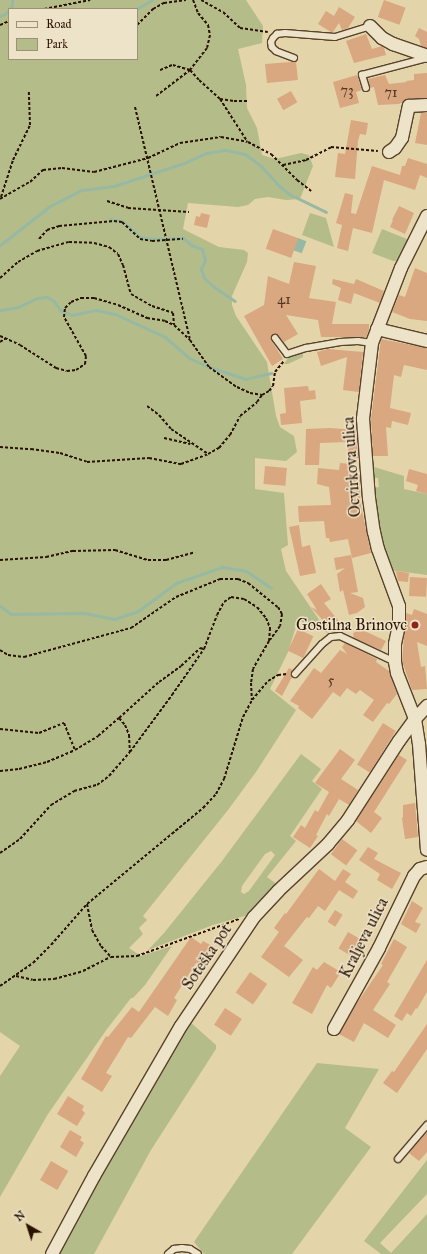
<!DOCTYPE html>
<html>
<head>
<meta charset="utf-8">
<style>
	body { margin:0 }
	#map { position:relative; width:427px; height:1254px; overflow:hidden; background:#e4d4aa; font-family:"IM FELL Great Primer",serif }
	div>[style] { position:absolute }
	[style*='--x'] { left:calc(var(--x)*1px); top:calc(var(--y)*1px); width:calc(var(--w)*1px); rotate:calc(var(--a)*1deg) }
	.green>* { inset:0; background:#b4bd89 }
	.water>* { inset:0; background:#97b9a3; transform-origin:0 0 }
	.stream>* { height:3px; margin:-1.5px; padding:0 1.5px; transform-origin:1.5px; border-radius:1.5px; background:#97b9a3 }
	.building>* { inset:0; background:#d9a780; transform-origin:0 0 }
	.path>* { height:2px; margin-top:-1px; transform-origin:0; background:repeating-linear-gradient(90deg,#2a1100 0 3px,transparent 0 5px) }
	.roads { filter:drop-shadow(1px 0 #58422a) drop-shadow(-1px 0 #58422a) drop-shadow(0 1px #58422a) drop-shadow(0 -1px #58422a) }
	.service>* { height:6px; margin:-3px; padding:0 3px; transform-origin:3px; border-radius:3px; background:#ede3c8 }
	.minor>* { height:12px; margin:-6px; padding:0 6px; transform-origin:6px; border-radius:6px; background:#ede3c8 }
	.dots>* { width:11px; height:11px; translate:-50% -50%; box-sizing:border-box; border:2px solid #ede3c8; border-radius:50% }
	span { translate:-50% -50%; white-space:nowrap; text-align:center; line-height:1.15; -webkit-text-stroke:3px #ede3c8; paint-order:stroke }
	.number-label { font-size:14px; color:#563620 }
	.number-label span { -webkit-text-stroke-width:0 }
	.street-label { font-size:16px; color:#2a1100 }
	.poi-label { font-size:16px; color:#2a1100 }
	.right { translate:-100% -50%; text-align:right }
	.legend { position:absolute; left:8px; top:8px; width:130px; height:52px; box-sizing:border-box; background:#ede3c8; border:1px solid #9f8f78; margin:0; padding:5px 7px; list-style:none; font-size:12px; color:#2a1100 }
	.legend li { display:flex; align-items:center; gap:8px; height:20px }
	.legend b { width:20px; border:1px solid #9f8f78 }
	.north { position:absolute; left:8px; top:1206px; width:40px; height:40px; -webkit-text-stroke:3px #ede3c8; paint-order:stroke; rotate:321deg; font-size:11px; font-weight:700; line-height:16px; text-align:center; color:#2a1100 }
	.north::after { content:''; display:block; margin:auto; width:14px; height:18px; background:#2a1100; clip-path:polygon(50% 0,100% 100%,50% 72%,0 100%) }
</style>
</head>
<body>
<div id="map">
	<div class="green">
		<i style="clip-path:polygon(evenodd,0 0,246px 0,263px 26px,262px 43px,238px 49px,246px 85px,247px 108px,257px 128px,262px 155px,275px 159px,301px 153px,309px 155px,313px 166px,300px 199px,286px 200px,268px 197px,255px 199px,248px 205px,238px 207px,188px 203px,183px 229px,219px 247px,244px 250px,248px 253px,247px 262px,232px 296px,232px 305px,236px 316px,267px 362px,276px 416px,280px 427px,294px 436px,297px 452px,286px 461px,255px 458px,255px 489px,284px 493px,288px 545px,281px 549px,286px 571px,328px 633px,298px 620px,288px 652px,270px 689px,296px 710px,256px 772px,228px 810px,143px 916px,147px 920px,139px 928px,143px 934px,129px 948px,141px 956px,172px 946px,145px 985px,133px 998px,131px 998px,107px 1029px,48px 1114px,0 1197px,0 1076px,20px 1046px,0 1032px,0 0,9px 9px,137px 9px,137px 59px,9px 59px,9px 9px)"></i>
		<i style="clip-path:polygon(310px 213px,326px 218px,334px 247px,302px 235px)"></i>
		<i style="clip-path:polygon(382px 229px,412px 241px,399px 261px,393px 261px,372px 253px)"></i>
		<i style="clip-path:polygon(303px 352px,303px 357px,288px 364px,284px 364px,288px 358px)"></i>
		<i style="clip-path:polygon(374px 467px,404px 476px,404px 489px,427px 494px,427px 575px,390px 570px,384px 553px,372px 488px,379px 487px,378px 478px,371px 477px)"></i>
		<i style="clip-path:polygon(evenodd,301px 754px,321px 769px,312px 781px,322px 789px,290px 836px,296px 841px,267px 877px,278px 885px,248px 915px,213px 925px,148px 950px,164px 933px,222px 861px,301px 754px,271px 851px,275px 855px,249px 891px,244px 894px,241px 892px,242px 886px,265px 854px,271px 851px)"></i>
		<i style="clip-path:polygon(189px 1021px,216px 1045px,216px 1049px,151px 1150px,94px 1254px,57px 1254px,85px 1202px)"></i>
		<i style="clip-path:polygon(317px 1063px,379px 1069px,345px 1128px,371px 1147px,292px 1254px,204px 1254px,194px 1242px)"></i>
		<i style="clip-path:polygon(427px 1160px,427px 1194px,380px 1243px,391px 1253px,427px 1214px,427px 1254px,381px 1254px,364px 1241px)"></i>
	</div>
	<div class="water">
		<i style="left:298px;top:238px;width:9px;height:13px;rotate:21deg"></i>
	</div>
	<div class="stream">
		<i style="--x:136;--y:9;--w:18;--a:-29"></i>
		<i style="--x:0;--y:16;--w:5;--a:-22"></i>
		<i style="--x:5;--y:14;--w:11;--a:-49"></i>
		<i style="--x:12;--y:6;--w:6;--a:-90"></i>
		<i style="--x:110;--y:219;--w:12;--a:9"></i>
		<i style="--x:122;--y:221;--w:24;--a:42"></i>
		<i style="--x:140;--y:237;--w:12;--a:9"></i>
		<i style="--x:152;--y:239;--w:31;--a:-2"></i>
		<i style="--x:183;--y:238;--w:11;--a:41"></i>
		<i style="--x:191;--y:245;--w:12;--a:20"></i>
		<i style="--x:202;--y:249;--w:11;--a:75"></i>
		<i style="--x:205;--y:260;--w:10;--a:114"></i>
		<i style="--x:201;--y:269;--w:9;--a:72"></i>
		<i style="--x:204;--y:278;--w:13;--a:42"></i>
		<i style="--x:214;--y:287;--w:25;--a:34"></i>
		<i style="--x:0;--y:245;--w:63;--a:-38"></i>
		<i style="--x:50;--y:206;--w:36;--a:-27"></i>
		<i style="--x:82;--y:190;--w:32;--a:-7"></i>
		<i style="--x:114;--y:186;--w:74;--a:-18.2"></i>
		<i style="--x:184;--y:163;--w:24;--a:-24"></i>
		<i style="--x:206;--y:153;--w:20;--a:-9"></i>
		<i style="--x:226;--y:150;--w:19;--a:12"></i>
		<i style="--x:245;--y:154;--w:20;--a:37"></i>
		<i style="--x:261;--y:166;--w:25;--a:48"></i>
		<i style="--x:278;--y:185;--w:14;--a:39"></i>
		<i style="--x:289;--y:194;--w:41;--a:25.9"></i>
		<i style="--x:0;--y:310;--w:18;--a:-9"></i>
		<i style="--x:18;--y:307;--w:21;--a:-25"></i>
		<i style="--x:37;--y:298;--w:10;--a:-6"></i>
		<i style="--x:47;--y:297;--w:8;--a:30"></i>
		<i style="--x:54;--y:301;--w:11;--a:56"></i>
		<i style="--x:60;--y:310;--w:13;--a:23"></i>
		<i style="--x:72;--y:315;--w:25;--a:-12"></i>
		<i style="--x:96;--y:310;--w:19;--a:12"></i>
		<i style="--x:115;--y:314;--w:55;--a:24.7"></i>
		<i style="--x:165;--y:337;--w:32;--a:41"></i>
		<i style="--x:189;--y:358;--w:22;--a:24"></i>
		<i style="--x:209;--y:367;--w:38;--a:18"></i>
		<i style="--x:245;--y:379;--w:27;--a:-13"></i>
		<i style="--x:0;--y:606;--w:14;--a:36"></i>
		<i style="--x:11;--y:614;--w:73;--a:-0.8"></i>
		<i style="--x:84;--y:613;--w:31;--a:11"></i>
		<i style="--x:114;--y:619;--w:25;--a:-18"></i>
		<i style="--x:138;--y:611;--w:47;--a:-36.4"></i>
		<i style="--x:176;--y:583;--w:49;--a:-19.2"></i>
		<i style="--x:222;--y:567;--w:24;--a:9"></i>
		<i style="--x:246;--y:571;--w:30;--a:34"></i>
	</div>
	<div class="building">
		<i style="left:384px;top:0;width:23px;height:18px;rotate:20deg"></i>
		<i style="clip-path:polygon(339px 7px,355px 17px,348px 28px,342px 30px,339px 23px,333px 32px,331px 32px,318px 24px,326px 11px,334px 16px)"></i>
		<i style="clip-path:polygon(419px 28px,427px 32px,427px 48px,421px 46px,419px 39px,415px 36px)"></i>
		<i style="clip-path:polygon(366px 34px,372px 49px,382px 46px,384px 48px,386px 55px,354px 63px,346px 41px)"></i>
		<i style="clip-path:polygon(291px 62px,296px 62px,298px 80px,267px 83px,265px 64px)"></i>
		<i style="clip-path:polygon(427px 73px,427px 98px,409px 99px,399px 104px,378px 105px,374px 87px,370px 88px,368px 79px,385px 75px,389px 84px,407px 82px,406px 81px,414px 80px,414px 74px)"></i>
		<i style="clip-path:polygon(357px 75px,362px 90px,356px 92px,359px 103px,340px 108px,333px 82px)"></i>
		<i style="left:291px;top:91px;width:13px;height:16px;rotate:61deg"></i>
		<i style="clip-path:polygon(421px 113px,427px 113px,427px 145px,415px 143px)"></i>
		<i style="clip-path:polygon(351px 120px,368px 123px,366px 135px,360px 134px,358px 141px,355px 179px,335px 177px,338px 153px,345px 154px)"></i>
		<i style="clip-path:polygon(408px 158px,427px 164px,427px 178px,420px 175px,415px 190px,384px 180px,372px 233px,353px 228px,348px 251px,337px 248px,342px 225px,336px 223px,345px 193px,353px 195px,351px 213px,356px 214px,372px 166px,400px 175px,402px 166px,405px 166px)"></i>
		<i style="clip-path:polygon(399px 206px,414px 213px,405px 234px,390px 227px,393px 220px,392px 220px)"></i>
		<i style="clip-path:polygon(201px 213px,210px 215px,207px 228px,194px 225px,196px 216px,200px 217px)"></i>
		<i style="left:273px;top:229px;width:27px;height:21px;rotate:20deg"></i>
		<i style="clip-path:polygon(294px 262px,316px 266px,309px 298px,336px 302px,332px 324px,369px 324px,369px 330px,366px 337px,321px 337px,318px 320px,286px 315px,298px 334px,284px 342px,277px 334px,272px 335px,271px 340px,283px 359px,272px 366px,244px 316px,264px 305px,268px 276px,289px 284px)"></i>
		<i style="clip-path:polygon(415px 268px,427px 273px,427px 321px,410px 319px,392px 312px,399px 295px,405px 297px)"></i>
		<i style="clip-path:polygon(333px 279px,354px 284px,356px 279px,384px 291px,380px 303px,354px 293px,351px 304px,338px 300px,341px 288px,332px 284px)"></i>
		<i style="clip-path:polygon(381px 339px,427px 348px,427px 370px,404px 365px,401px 377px,394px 375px,390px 408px,411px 413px,408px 425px,392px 421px,391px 428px,386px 427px,388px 456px,373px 456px,371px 419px)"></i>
		<i style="clip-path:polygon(328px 349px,363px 352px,359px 392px,343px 390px,347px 357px,321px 366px,317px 352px)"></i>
		<i style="clip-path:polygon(308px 386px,309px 391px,315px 390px,316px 399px,300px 401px,302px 423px,281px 425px,280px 414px,286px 413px,284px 388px)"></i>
		<i style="clip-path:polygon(330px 428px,356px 430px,358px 458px,349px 459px,347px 442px,320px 443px,319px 465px,305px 465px,306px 429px)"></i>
		<i style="clip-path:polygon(340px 463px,351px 464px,350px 474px,360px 475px,360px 501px,371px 553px,352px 558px,348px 539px,330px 542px,329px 538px,326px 538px,324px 521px,299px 522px,298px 506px,331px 505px,329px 487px,317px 484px,318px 468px,339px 470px)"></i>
		<i style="left:265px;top:466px;width:22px;height:18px;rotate:5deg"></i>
		<i style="clip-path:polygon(409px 469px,427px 474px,427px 494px,416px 491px,418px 485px,406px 481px)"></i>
		<i style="clip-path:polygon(299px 525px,302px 547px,310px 545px,316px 573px,300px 576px,289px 527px)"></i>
		<i style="clip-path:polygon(351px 555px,358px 592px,350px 593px,363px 598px,365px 607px,357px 613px,349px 615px,343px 590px,340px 592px,337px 574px,345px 568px,336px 570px,334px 558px)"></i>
		<i style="clip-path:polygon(396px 571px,409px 573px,408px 582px,398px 581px)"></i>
		<i style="left:410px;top:577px;width:17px;height:19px;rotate:3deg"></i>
		<i style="clip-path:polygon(321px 584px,331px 599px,324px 603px,342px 625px,333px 632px,311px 607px,317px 610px,307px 594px)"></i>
		<i style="clip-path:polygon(414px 609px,427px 614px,427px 646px,417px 642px,421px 667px,425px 666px,427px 689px,412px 690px,402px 661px,406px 613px,412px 615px)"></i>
		<i style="clip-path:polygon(358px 628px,386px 641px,381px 650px,354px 638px,353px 634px)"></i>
		<i style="left:298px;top:629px;width:17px;height:24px;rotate:25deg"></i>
		<i style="clip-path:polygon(345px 643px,377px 659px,376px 662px,389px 671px,397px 694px,389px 704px,387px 703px,373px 722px,363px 715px,374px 700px,360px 690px,356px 694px,347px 688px,340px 697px,333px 692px,312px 719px,298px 708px,299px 706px,290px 701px,314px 668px,321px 673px,340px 650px,347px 654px,342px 647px)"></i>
		<i style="clip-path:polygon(289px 668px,293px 670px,291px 673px,292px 677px,282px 696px,275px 691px)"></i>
		<i style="left:383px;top:723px;width:15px;height:49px;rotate:32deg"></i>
		<i style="clip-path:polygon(340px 749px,355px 760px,341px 779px,358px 790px,349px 805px,339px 799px,329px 816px,327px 814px,316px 835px,318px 836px,310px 848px,293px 837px,301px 825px,305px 828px,315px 810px,318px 812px,329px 792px,315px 783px)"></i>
		<i style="clip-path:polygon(399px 755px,407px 760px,374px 812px,382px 818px,371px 833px,356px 821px)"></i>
		<i style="clip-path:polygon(415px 803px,418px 837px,405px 839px,402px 818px,403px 817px,403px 805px)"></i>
		<i style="left:342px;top:839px;width:19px;height:19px;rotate:36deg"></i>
		<i style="clip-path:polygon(368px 847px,378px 853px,374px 859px,401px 873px,392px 889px,377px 880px,380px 874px,359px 860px)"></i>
		<i style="clip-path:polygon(319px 869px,335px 881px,343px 869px,351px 874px,345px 882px,358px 891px,353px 899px,339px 890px,325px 911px,318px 906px,309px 918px,307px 917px,284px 946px,303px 960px,289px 977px,261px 957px,279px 932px,274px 928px,285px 913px,286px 914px)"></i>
		<i style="clip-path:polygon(412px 901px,423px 908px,415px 922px,421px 924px,416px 933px,401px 924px)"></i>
		<i style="left:335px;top:910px;width:9px;height:14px;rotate:32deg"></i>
		<i style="left:348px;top:932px;width:20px;height:19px;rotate:30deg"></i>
		<i style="clip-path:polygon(191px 937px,201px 944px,203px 941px,212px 946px,201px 965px,196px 963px,174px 998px,177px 1000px,168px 1016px,155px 1007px,131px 1038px,128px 1037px,106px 1073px,112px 1076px,102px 1092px,81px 1079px,106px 1036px,108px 1037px,132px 1007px,139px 1012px)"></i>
		<i style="clip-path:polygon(394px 939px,407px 947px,387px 982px,390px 984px,373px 1010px,396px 1025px,388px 1038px,364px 1023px,354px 1042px,339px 1034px,357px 1003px,383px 965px,381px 964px)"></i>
		<i style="clip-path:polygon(427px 960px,427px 992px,417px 1009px,416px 1008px,411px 1016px,407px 1013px,402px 1021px,394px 1016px)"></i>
		<i style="clip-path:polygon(324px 962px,341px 972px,331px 988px,327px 985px,312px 1014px,292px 1003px,313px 967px,317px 970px)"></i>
		<i style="left:250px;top:972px;width:21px;height:25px;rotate:35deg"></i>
		<i style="left:225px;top:1008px;width:20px;height:20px;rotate:33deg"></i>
		<i style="clip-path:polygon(427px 1024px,427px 1049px,397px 1093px,383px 1083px,392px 1071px,394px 1072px)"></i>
		<i style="clip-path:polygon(68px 1096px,84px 1106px,82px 1110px,85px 1113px,77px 1126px,57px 1114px)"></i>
		<i style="clip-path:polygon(70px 1130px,82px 1137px,80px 1140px,84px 1143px,76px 1157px,60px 1147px)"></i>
		<i style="clip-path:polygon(427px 1132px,427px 1152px,419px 1161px,409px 1153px)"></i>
		<i style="left:51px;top:1161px;width:20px;height:22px;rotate:30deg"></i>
	</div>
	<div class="path">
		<i style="--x:193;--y:0;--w:14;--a:69"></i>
		<i style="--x:198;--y:13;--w:16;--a:50"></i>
		<i style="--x:208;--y:25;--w:10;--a:79"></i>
		<i style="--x:210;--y:35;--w:13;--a:103"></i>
		<i style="--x:207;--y:48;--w:28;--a:128"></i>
		<i style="--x:190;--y:70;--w:13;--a:48"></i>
		<i style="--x:199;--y:80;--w:28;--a:42"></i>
		<i style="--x:220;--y:99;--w:50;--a:57.3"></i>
		<i style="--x:201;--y:0;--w:25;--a:29"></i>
		<i style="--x:223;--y:12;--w:23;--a:43"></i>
		<i style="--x:240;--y:28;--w:28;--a:8"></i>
		<i style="--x:44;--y:9;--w:47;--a:-11.1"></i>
		<i style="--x:0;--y:25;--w:10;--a:-24"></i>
		<i style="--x:137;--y:25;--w:23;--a:-45"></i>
		<i style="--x:153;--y:9;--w:13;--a:-29"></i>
		<i style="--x:164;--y:3;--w:22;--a:-8"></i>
		<i style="--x:156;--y:96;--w:43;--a:-37.4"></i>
		<i style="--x:190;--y:70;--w:19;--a:-164"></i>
		<i style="--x:172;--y:65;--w:13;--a:157"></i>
		<i style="--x:220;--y:99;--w:14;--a:8"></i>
		<i style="--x:234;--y:101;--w:15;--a:0"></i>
		<i style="--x:135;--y:107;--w:238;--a:76.7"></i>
		<i style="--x:283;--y:165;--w:24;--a:-12"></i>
		<i style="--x:306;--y:160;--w:28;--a:-27"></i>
		<i style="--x:331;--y:147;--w:47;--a:4.9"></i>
		<i style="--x:1;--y:197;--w:39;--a:-72"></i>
		<i style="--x:13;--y:160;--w:39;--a:-64"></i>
		<i style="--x:30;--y:125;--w:34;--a:-92"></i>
		<i style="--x:0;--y:199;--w:34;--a:-30"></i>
		<i style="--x:30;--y:182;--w:18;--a:-43"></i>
		<i style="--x:43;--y:170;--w:19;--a:-6"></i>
		<i style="--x:62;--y:168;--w:32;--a:7"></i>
		<i style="--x:94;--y:172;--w:56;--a:-14.5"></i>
		<i style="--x:148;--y:158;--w:35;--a:-25"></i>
		<i style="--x:180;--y:143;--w:41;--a:-8.3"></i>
		<i style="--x:221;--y:137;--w:27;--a:10"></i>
		<i style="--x:248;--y:142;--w:26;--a:28"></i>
		<i style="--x:271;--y:154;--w:37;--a:45"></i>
		<i style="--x:297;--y:180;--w:18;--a:38"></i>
		<i style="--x:107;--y:201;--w:22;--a:18"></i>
		<i style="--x:128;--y:208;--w:61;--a:3.8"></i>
		<i style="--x:39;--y:239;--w:12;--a:-48"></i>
		<i style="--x:47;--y:230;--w:13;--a:-18"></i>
		<i style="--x:59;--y:226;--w:55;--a:-5.2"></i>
		<i style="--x:114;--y:221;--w:8;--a:7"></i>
		<i style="--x:122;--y:222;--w:25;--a:43"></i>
		<i style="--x:140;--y:239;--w:12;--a:9"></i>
		<i style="--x:152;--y:241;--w:31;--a:-4"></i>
		<i style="--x:0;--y:278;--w:24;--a:-42"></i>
		<i style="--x:18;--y:262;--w:22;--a:-30"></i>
		<i style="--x:37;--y:251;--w:33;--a:-16"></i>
		<i style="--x:69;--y:242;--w:25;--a:2"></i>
		<i style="--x:94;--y:243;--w:16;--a:15"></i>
		<i style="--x:109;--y:247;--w:11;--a:38"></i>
		<i style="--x:118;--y:254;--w:12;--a:66"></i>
		<i style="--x:123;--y:265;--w:30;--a:75"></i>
		<i style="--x:131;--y:294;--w:24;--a:30"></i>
		<i style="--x:152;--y:306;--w:22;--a:18"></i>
		<i style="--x:173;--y:313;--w:12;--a:85"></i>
		<i style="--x:0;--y:336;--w:22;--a:24"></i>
		<i style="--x:20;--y:345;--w:43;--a:32.6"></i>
		<i style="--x:56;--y:368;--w:11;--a:15"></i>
		<i style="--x:67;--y:371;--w:9;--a:-6"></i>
		<i style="--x:76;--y:370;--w:11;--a:-34"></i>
		<i style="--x:85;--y:364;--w:8;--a:-83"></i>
		<i style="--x:86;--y:356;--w:45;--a:-119.4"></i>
		<i style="--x:64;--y:317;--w:9;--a:-84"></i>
		<i style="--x:65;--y:308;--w:8;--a:-45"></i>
		<i style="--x:71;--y:302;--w:11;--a:-22"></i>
		<i style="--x:81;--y:298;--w:13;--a:0"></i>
		<i style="--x:94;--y:298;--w:25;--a:16"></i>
		<i style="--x:118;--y:305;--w:32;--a:24"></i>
		<i style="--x:147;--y:318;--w:18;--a:9"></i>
		<i style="--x:165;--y:321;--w:10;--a:24"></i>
		<i style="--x:174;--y:325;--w:22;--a:43"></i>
		<i style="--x:190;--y:340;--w:33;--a:55"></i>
		<i style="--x:209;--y:367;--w:34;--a:36"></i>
		<i style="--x:237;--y:387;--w:14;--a:25"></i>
		<i style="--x:250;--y:393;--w:12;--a:9"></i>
		<i style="--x:262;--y:395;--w:8;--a:-30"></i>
		<i style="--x:269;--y:391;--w:6;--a:-51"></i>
		<i style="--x:273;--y:386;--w:14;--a:-82"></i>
		<i style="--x:275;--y:372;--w:14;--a:-51"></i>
		<i style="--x:0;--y:342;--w:7;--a:-34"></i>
		<i style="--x:147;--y:406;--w:15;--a:37"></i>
		<i style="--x:159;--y:415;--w:18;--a:49"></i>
		<i style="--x:171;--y:429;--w:45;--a:34"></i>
		<i style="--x:164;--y:438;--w:27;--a:13"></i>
		<i style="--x:0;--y:447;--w:31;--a:4"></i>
		<i style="--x:31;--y:449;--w:29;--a:8"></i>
		<i style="--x:60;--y:453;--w:28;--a:18"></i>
		<i style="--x:87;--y:462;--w:62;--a:-3.7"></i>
		<i style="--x:149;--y:458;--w:33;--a:11"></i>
		<i style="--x:181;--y:464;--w:29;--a:-20"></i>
		<i style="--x:208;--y:454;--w:13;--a:-29"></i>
		<i style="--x:219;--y:448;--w:17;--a:-50"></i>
		<i style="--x:230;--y:435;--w:21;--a:-62"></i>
		<i style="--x:240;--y:416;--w:22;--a:-39"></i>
		<i style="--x:257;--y:402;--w:9;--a:-54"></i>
		<i style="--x:0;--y:560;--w:46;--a:-3.7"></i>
		<i style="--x:46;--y:557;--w:28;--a:-13"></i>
		<i style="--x:73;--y:551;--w:42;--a:-1.4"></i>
		<i style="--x:115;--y:550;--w:34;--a:17"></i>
		<i style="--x:148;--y:560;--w:18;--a:0"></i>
		<i style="--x:166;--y:560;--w:30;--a:-15"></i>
		<i style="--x:0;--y:650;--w:9;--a:32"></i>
		<i style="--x:8;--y:655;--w:16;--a:7"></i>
		<i style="--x:24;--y:657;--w:111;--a:-15.2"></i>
		<i style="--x:131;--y:628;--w:55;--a:-34.6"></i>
		<i style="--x:176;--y:597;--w:48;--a:-22.2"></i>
		<i style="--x:220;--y:579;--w:18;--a:0"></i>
		<i style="--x:238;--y:579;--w:11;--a:22"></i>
		<i style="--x:248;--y:583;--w:38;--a:39"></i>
		<i style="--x:278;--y:607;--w:8;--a:60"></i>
		<i style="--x:282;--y:614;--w:12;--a:99"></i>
		<i style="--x:280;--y:626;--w:17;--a:126"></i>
		<i style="--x:119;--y:718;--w:54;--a:-42"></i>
		<i style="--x:159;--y:682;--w:27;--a:-36"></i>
		<i style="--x:181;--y:666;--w:26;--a:-43"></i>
		<i style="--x:200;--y:648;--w:4;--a:14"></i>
		<i style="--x:0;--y:729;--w:39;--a:6"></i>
		<i style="--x:39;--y:733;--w:27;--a:-22"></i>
		<i style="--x:64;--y:723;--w:29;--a:68"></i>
		<i style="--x:0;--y:771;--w:19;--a:-6"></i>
		<i style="--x:19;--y:769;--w:29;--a:-14"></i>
		<i style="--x:47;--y:762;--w:30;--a:-23"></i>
		<i style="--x:75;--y:750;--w:27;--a:-31"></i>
		<i style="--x:98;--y:736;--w:28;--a:-41"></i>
		<i style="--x:119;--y:718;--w:9;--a:49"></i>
		<i style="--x:125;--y:725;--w:11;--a:68"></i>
		<i style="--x:129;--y:735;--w:17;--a:87"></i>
		<i style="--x:0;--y:853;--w:24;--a:-35"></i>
		<i style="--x:20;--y:839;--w:46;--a:-47.6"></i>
		<i style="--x:51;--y:805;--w:27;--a:-31"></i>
		<i style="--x:74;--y:791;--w:24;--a:-15"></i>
		<i style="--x:97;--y:785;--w:15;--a:-37"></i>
		<i style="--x:109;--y:776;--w:32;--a:-49"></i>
		<i style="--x:130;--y:752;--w:71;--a:-53.6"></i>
		<i style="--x:172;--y:695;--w:56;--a:-55.2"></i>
		<i style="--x:204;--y:649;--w:36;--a:-69"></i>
		<i style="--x:217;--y:615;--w:15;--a:-62"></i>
		<i style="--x:224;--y:602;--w:9;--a:-36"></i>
		<i style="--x:231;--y:597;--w:13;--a:9"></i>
		<i style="--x:244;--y:599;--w:15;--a:32"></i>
		<i style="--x:257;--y:607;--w:14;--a:51"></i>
		<i style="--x:266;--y:618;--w:11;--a:68"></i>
		<i style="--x:270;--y:628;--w:13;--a:94"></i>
		<i style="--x:269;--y:641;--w:32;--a:120"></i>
		<i style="--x:253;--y:669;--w:14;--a:98"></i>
		<i style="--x:251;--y:683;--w:17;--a:87"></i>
		<i style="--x:87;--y:904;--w:26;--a:79"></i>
		<i style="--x:92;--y:930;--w:18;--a:61"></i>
		<i style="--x:101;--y:946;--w:15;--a:48"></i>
		<i style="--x:16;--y:976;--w:17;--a:13"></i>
		<i style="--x:33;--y:980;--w:21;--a:-3"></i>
		<i style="--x:54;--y:979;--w:30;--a:-15"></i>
		<i style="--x:83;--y:971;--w:31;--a:-27"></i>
		<i style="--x:111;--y:957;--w:26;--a:-2"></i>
		<i style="--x:137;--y:956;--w:109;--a:-19.9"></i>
		<i style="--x:0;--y:986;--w:40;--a:-34.9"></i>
		<i style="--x:33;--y:963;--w:25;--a:-45"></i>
		<i style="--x:51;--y:945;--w:55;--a:-48.7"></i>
		<i style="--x:87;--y:904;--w:151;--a:-39.6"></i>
		<i style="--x:203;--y:808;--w:19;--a:-47"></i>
		<i style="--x:216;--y:794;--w:17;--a:-62"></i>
		<i style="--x:224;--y:779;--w:65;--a:-73"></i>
		<i style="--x:243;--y:717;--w:19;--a:-62"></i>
		<i style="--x:252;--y:700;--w:25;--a:-50"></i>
		<i style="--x:268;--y:681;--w:12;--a:-31"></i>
		<i style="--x:278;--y:675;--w:9;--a:-6"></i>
	</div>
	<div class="roads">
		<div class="service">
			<i style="--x:294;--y:58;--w:19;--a:-159"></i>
			<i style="--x:276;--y:51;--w:6;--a:-135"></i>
			<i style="--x:272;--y:47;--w:5;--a:-101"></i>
			<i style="--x:271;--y:42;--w:4;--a:-63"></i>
			<i style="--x:273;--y:38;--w:6;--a:-45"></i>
			<i style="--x:277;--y:34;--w:8;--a:-7"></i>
			<i style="--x:285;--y:33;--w:50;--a:4.6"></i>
			<i style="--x:335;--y:37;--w:37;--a:-17"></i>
			<i style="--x:366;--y:88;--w:14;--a:-107"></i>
			<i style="--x:362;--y:75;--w:67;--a:-14.7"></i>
			<i style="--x:275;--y:338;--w:20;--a:53"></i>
			<i style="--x:287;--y:354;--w:20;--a:-18"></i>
			<i style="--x:306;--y:348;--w:35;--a:-10"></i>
			<i style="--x:340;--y:342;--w:18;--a:-3"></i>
			<i style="--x:358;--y:341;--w:14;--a:8"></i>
			<i style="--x:295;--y:674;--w:40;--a:-48"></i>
			<i style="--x:322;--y:644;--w:11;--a:-38"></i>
			<i style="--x:331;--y:637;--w:9;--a:-6"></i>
			<i style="--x:340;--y:636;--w:61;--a:25.3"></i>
			<i style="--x:398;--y:1159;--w:45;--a:-49.5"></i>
			<i style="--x:168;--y:1254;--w:8;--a:-40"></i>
			<i style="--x:174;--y:1249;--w:8;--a:-7"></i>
			<i style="--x:182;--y:1248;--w:8;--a:7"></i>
			<i style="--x:190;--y:1249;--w:9;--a:32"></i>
		</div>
		<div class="minor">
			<i style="--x:370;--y:26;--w:17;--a:45"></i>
			<i style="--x:382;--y:38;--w:13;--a:29"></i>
			<i style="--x:393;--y:44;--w:36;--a:19"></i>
			<i style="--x:389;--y:152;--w:7;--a:-34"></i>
			<i style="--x:395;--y:148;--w:12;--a:-55"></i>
			<i style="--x:402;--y:138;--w:33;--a:-78"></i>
			<i style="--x:409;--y:106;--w:18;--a:-3"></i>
			<i style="--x:427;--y:216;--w:58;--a:116.6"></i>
			<i style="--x:401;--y:268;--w:80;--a:111.1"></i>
			<i style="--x:372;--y:343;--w:77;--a:96.8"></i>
			<i style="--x:363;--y:419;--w:79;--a:85.7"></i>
			<i style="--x:369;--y:498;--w:34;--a:82"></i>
			<i style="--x:374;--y:532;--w:17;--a:77"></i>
			<i style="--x:378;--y:549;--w:61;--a:69.8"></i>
			<i style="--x:399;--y:606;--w:19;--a:90"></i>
			<i style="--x:399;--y:625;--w:19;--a:102"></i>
			<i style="--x:395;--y:644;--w:18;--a:90"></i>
			<i style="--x:395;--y:662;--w:11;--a:80"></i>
			<i style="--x:397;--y:673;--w:49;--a:68.6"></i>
			<i style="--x:415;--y:719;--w:25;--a:81"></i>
			<i style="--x:419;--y:744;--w:106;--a:85.7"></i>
			<i style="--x:377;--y:329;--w:51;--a:13.5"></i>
			<i style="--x:334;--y:1029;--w:93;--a:-60.9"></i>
			<i style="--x:379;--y:948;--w:80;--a:-64.1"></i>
			<i style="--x:414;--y:876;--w:9;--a:-49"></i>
			<i style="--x:420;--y:869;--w:7;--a:-16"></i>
			<i style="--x:52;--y:1254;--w:89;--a:-61.7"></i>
			<i style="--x:94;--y:1176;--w:173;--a:-59.9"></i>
			<i style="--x:181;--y:1026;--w:131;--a:-56.2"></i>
			<i style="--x:254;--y:917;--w:35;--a:-47"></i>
			<i style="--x:278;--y:891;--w:69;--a:-43.2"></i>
			<i style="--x:328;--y:844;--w:31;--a:-50"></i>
			<i style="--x:348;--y:820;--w:94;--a:-57.2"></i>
			<i style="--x:399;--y:741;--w:27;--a:-54"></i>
			<i style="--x:415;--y:719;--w:18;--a:-47"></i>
		</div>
	</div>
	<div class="dots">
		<i style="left:415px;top:625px;background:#8f2418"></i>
	</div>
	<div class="number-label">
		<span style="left:347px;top:91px">73</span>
		<span style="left:391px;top:93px">71</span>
		<span style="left:284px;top:300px">41</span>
		<span style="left:331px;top:681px">5</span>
	</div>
	<div class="street-label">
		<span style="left:352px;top:467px;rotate:-94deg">Ocvirkova ulica</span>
		<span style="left:364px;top:938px;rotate:-63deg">Kraljeva ulica</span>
		<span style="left:207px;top:957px;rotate:-56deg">Soteška pot</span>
	</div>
	<div class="poi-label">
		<span class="right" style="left:407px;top:625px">Gostilna Brinovc</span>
	</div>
	<ul class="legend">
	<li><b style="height:5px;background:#ede3c8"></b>Road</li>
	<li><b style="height:11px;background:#b4bd89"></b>Park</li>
	</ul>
	<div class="north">N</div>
</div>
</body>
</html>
